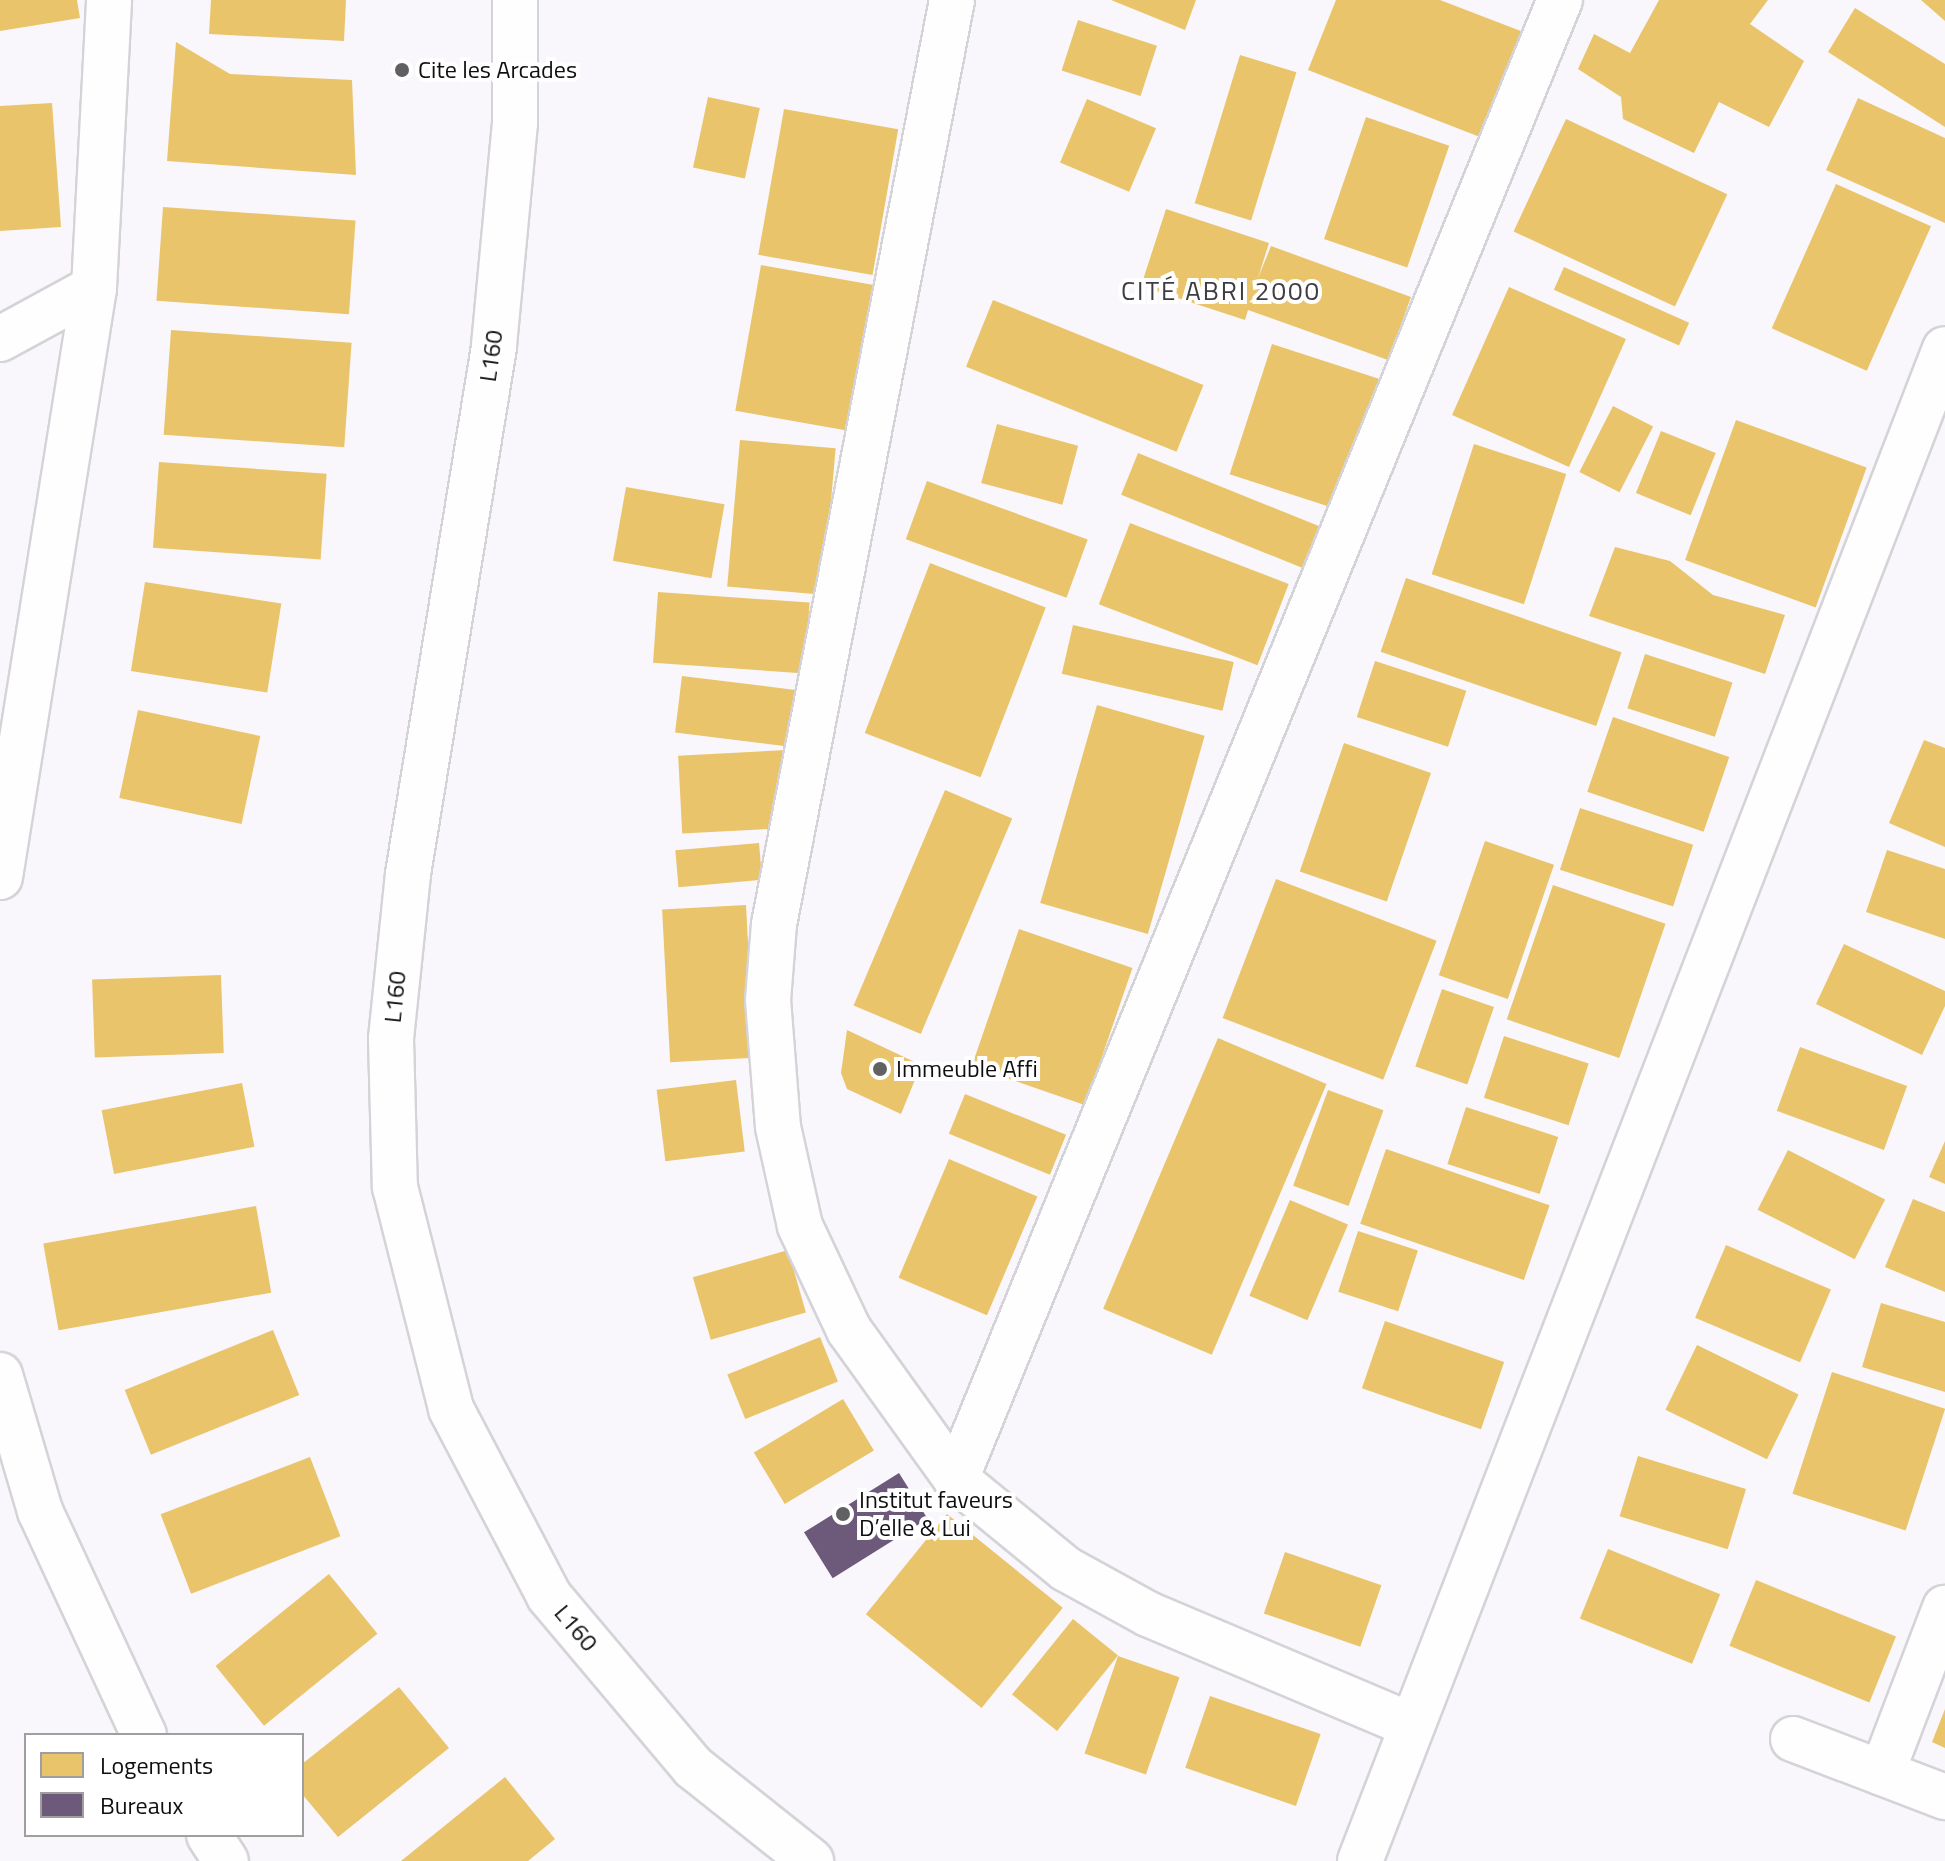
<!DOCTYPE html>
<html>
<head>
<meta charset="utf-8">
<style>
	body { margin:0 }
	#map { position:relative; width:1945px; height:1861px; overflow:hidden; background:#f9f7fc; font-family:"Titillium Web",sans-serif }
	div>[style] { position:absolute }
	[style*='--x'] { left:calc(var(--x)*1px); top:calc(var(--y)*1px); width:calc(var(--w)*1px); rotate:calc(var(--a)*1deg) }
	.homes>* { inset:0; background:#e9c46a; transform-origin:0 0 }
	.offices>* { inset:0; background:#6d597a; transform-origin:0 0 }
	.roads { filter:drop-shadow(2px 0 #d4d3d7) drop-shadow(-2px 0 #d4d3d7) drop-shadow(0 2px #d4d3d7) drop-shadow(0 -2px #d4d3d7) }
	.minor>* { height:44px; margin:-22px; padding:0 22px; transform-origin:22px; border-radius:22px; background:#fefeff }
	.tertiary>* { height:44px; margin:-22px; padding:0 22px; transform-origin:22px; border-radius:22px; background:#fefeff }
	.dots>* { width:22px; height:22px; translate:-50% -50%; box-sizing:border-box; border:4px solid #fff; border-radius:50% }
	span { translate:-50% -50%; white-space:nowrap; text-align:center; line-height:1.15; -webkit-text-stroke:8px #fff; paint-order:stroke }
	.poi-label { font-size:24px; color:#0f0e11 }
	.left { translate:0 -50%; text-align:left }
	.street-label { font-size:24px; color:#0f0e11 }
	.neighbourhood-label { font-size:26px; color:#3f3d42; letter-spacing:2px }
	.legend { position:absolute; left:24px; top:1733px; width:280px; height:104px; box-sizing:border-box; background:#fff; border:2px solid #9f9fa0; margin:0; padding:10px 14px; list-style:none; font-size:24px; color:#0f0e11 }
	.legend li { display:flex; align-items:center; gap:16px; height:40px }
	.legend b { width:40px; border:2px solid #9f9fa0 }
</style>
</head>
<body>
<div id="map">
	<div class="homes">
		<i style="clip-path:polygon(0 0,77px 0,80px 18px,0 31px)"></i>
		<i style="clip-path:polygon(211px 0,346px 0,344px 41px,209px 34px)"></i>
		<i style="clip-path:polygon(1111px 0,1196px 0,1185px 30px)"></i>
		<i style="clip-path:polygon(1336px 0,1440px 0,1526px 33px,1485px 139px,1308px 70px)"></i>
		<i style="clip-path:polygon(1659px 0,1768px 0,1750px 24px,1804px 61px,1769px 127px,1719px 102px,1694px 153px,1623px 119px,1621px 97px,1578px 69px,1594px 34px,1630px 53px)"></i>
		<i style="clip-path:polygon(1921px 0,1945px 0,1945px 21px)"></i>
		<i style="clip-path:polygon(1855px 8px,1945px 64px,1945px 127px,1828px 52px)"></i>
		<i style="left:1078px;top:20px;width:83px;height:53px;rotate:18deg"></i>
		<i style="clip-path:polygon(176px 42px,230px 74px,352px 80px,356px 175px,167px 161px)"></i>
		<i style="left:1240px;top:55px;width:59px;height:155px;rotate:17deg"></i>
		<i style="left:708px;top:97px;width:53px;height:72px;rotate:12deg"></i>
		<i style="clip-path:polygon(1858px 98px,1945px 138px,1945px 223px,1826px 170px)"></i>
		<i style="left:1087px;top:99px;width:75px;height:69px;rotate:23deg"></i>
		<i style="clip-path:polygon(52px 103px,61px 227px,0 231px,0 106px)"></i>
		<i style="left:784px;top:109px;width:116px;height:148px;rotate:10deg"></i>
		<i style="left:1366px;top:117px;width:88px;height:129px;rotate:19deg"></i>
		<i style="left:1566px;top:119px;width:178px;height:124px;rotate:25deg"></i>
		<i style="left:1836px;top:184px;width:104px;height:158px;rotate:24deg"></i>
		<i style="left:163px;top:207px;width:193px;height:94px;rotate:4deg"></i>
		<i style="clip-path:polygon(1166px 209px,1269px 243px,1258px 278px,1271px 246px,1411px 297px,1388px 360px,1248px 310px,1245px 320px,1141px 286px)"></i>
		<i style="left:761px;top:265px;width:116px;height:148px;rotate:10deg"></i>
		<i style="left:1564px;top:267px;width:137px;height:25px;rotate:24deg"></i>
		<i style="left:1509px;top:287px;width:128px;height:140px;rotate:24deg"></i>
		<i style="left:993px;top:300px;width:227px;height:72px;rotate:22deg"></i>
		<i style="left:171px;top:330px;width:181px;height:105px;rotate:4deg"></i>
		<i style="left:1272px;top:344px;width:118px;height:137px;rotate:18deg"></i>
		<i style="left:1613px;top:406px;width:45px;height:74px;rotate:27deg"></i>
		<i style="left:1736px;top:420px;width:139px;height:149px;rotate:20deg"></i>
		<i style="left:997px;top:424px;width:84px;height:61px;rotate:15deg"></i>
		<i style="left:1661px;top:431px;width:59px;height:67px;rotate:22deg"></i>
		<i style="left:740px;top:440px;width:96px;height:147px;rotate:5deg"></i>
		<i style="left:1474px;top:444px;width:97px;height:137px;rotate:18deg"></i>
		<i style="left:1138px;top:453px;width:203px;height:45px;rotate:22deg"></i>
		<i style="left:159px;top:462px;width:168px;height:86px;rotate:4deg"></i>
		<i style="left:927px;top:481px;width:171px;height:62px;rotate:20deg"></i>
		<i style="left:626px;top:487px;width:100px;height:75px;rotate:10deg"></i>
		<i style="left:1130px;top:523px;width:170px;height:87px;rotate:21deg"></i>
		<i style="clip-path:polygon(1615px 547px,1670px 561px,1713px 595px,1785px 615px,1765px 674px,1589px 616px)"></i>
		<i style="left:930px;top:563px;width:124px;height:182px;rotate:21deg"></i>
		<i style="left:1406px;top:578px;width:228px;height:78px;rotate:19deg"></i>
		<i style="left:145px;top:582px;width:138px;height:90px;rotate:9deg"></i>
		<i style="left:658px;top:592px;width:152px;height:71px;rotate:4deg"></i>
		<i style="left:1073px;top:625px;width:165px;height:50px;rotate:13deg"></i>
		<i style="left:1645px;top:654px;width:92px;height:57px;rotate:18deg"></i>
		<i style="left:1375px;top:661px;width:96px;height:59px;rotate:18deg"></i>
		<i style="left:682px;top:676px;width:118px;height:57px;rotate:7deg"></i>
		<i style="left:1097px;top:705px;width:112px;height:206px;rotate:16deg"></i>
		<i style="left:138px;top:710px;width:125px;height:90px;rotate:12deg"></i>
		<i style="left:1613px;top:717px;width:123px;height:79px;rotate:19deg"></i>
		<i style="clip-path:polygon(1924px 740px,1945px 748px,1945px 847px,1889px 823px)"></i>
		<i style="left:1344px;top:743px;width:92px;height:136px;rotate:19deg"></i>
		<i style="left:786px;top:750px;width:78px;height:108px;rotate:87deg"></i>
		<i style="left:945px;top:790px;width:73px;height:234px;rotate:23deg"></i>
		<i style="left:1580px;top:808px;width:119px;height:65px;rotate:18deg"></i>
		<i style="left:1485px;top:841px;width:73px;height:142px;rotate:19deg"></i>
		<i style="left:759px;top:843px;width:37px;height:84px;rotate:85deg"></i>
		<i style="clip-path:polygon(1887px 850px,1945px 869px,1945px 939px,1866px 912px)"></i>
		<i style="left:1276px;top:879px;width:172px;height:149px;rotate:21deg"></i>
		<i style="left:1553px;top:885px;width:119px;height:142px;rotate:19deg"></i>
		<i style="left:746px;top:905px;width:153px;height:84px;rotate:87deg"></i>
		<i style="left:1019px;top:929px;width:120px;height:145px;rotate:19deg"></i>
		<i style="clip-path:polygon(1844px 944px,1945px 991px,1945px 1006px,1922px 1055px,1816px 1004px)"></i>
		<i style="left:221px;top:975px;width:78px;height:129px;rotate:88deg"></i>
		<i style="left:1442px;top:989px;width:55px;height:82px;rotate:19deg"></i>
		<i style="clip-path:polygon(847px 1030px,921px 1065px,901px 1114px,847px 1089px,841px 1073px)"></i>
		<i style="left:1504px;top:1036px;width:89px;height:65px;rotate:18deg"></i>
		<i style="left:1218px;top:1038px;width:118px;height:294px;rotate:23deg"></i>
		<i style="left:1800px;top:1047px;width:114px;height:68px;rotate:20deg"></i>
		<i style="left:736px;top:1080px;width:72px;height:80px;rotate:83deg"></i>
		<i style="left:242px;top:1083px;width:65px;height:143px;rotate:79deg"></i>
		<i style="left:1328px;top:1090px;width:59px;height:102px;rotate:20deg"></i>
		<i style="left:965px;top:1094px;width:109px;height:43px;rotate:22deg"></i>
		<i style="left:1466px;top:1107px;width:97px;height:60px;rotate:18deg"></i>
		<i style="clip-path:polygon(1945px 1141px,1945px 1184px,1929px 1177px)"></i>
		<i style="left:1386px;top:1149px;width:173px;height:79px;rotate:19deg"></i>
		<i style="left:1788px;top:1150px;width:109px;height:67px;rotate:27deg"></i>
		<i style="left:949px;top:1159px;width:96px;height:129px;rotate:23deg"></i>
		<i style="clip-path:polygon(1913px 1199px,1945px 1212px,1945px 1292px,1885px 1267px)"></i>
		<i style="left:1290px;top:1200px;width:63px;height:104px;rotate:23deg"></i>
		<i style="left:256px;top:1206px;width:88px;height:216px;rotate:80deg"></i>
		<i style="left:1358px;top:1231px;width:63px;height:64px;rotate:18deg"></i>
		<i style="left:1726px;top:1245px;width:114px;height:79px;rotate:23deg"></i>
		<i style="left:788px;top:1250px;width:65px;height:99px;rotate:74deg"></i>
		<i style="clip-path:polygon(1881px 1303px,1945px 1322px,1945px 1392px,1862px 1367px)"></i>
		<i style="left:1385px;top:1321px;width:126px;height:71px;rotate:19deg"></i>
		<i style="left:273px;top:1330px;width:70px;height:160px;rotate:68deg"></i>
		<i style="left:820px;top:1337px;width:48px;height:100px;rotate:68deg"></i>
		<i style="left:1697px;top:1345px;width:113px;height:72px;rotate:26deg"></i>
		<i style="left:1832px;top:1372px;width:119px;height:128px;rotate:18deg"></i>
		<i style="left:843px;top:1399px;width:60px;height:104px;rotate:59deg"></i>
		<i style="left:1638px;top:1456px;width:113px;height:63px;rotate:17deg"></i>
		<i style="left:310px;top:1457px;width:85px;height:160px;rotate:69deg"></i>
		<i style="left:947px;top:1514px;width:149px;height:129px;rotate:39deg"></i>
		<i style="left:1608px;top:1549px;width:121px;height:75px;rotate:22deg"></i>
		<i style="left:1285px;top:1552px;width:102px;height:65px;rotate:19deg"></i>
		<i style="left:329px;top:1574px;width:77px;height:146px;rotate:51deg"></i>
		<i style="left:1756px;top:1580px;width:151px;height:71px;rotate:22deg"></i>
		<i style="left:1073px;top:1619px;width:58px;height:97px;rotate:39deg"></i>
		<i style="left:1118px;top:1656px;width:65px;height:103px;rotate:19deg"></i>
		<i style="clip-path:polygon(399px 1687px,449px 1748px,338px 1837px,302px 1794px,302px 1764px)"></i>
		<i style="left:1210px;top:1696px;width:117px;height:76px;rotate:19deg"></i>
		<i style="clip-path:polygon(1945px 1709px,1945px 1748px,1932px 1742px)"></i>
		<i style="clip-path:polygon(505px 1777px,555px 1839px,528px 1861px,401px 1861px)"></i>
	</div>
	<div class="offices">
		<i style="left:899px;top:1473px;width:54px;height:112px;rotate:58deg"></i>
	</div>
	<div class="roads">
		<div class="minor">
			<i style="--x:952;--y:0;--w:941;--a:100.9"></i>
			<i style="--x:774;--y:924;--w:76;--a:94.5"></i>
			<i style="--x:768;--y:1000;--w:127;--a:85.5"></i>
			<i style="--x:778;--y:1127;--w:101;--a:77.5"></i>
			<i style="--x:800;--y:1226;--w:115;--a:64.8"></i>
			<i style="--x:849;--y:1330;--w:183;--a:54.3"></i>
			<i style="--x:956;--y:1479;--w:142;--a:39.3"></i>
			<i style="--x:1066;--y:1569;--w:94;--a:28.8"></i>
			<i style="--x:1148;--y:1614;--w:285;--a:22.9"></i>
			<i style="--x:0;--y:339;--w:107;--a:-28.5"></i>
			<i style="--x:0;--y:877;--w:596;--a:-80.93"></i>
			<i style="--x:94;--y:288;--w:288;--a:-87"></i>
			<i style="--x:0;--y:1375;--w:142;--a:73.6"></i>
			<i style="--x:40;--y:1511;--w:247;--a:65.1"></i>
			<i style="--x:956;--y:1479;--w:1598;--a:-67.79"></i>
			<i style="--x:1793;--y:1739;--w:163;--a:20.9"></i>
			<i style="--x:1882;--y:1773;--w:177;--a:-69.1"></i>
			<i style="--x:209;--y:1835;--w:31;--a:57"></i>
			<i style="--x:1360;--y:1861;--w:1621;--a:-68.85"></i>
		</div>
		<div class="tertiary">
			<i style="--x:515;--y:0;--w:123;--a:90"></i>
			<i style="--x:515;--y:123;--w:225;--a:95.4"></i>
			<i style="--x:494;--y:347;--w:534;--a:99.27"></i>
			<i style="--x:408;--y:874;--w:166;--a:95.9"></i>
			<i style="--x:391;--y:1039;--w:148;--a:88.5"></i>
			<i style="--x:395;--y:1187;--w:229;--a:75.8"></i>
			<i style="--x:451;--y:1409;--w:211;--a:62.3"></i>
			<i style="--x:549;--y:1596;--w:224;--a:49.9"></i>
			<i style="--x:693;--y:1767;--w:151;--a:38.5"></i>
		</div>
	</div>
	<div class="dots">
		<i style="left:402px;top:70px;background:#616063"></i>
		<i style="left:880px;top:1069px;background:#616063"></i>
		<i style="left:843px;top:1514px;background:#616063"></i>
	</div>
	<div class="poi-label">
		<span class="left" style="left:418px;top:70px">Cite les Arcades</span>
		<span class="left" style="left:896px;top:1069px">Immeuble Affi</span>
		<span class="left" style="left:859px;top:1514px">Institut faveurs<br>D’elle &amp; Lui</span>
	</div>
	<div class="street-label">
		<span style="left:491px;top:356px;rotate:-82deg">L160</span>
		<span style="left:395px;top:997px;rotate:-84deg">L160</span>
		<span style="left:576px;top:1628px;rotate:50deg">L160</span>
	</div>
	<div class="neighbourhood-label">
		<span style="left:1221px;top:291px">CITÉ ABRI 2000</span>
	</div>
	<ul class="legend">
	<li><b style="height:22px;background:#e9c46a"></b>Logements</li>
	<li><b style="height:22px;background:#6d597a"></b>Bureaux</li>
	</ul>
</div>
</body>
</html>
